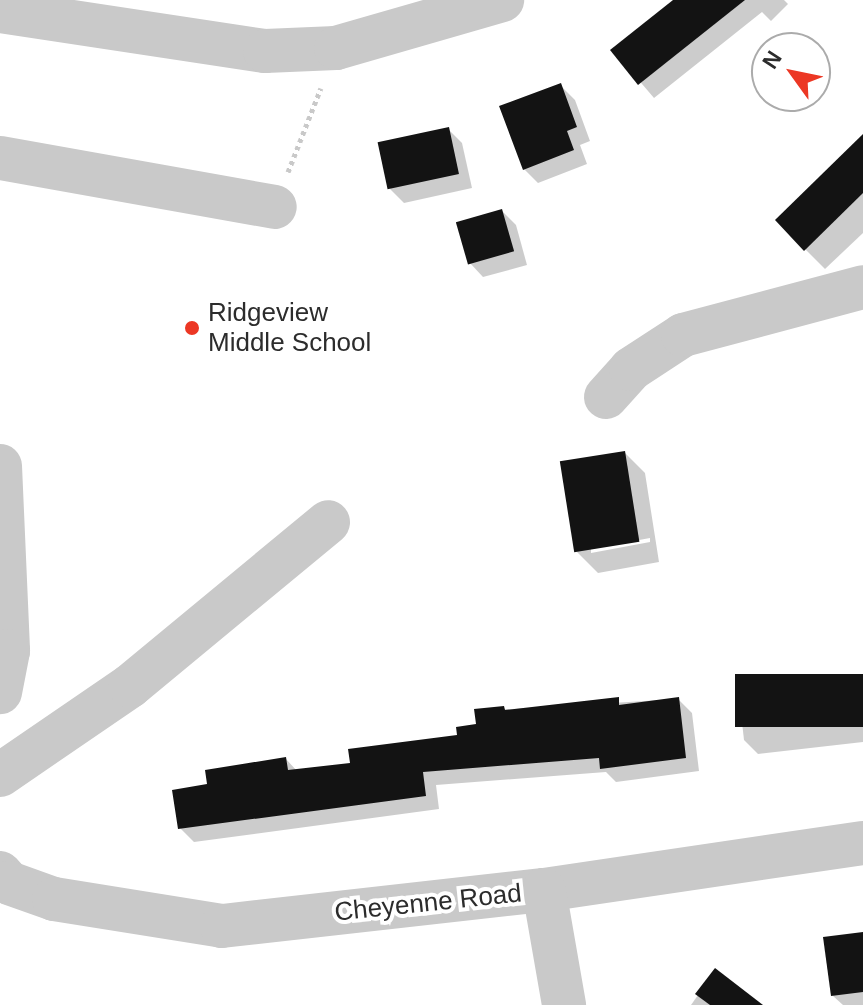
<!DOCTYPE html>
<html>
<head>
<meta charset="utf-8">
<style>
	body { margin:0 }
	#map { position:relative; width:863px; height:1005px; overflow:hidden; background:#fff; font-family:Arial,sans-serif }
	div>[style] { position:absolute }
	[style*='--x'] { left:calc(var(--x)*1px); top:calc(var(--y)*1px); width:calc(var(--w)*1px); rotate:calc(var(--a)*1deg) }
	.shadow>* { inset:0; background:#0003 }
	.building>* { inset:0; background:#131313; transform-origin:0 0 }
	.path>* { height:5px; margin-top:-2.5px; transform-origin:0; background:repeating-linear-gradient(90deg,#c9c9c9 0 4px,transparent 0 8px) }
	.minor>* { height:44px; margin:-22px; padding:0 22px; transform-origin:22px; border-radius:22px; background:#c9c9c9 }
	.dots>* { width:22px; height:22px; translate:-50% -50%; box-sizing:border-box; border:4px solid #fff; border-radius:50% }
	span { translate:-50% -50%; white-space:nowrap; text-align:center; line-height:1.15; -webkit-text-stroke:8px #fff; paint-order:stroke }
	.poi-label { font-size:26px; color:#2c2c2c }
	.left { translate:0 -50%; text-align:left }
	.street-label { font-size:26px; color:#2c2c2c }
	.north { position:absolute; left:751px; top:32px; width:80px; height:80px; box-sizing:border-box; background:#fff; border:2px solid #ababab; border-radius:50%; rotate:303deg; font-size:22px; font-weight:700; line-height:32px; text-align:center; color:#2c2c2c }
	.north::after { content:''; display:block; margin:auto; width:28px; height:36px; background:#ec3724; clip-path:polygon(50% 0,100% 100%,50% 72%,0 100%) }
</style>
</head>
<body>
<div id="map">
	<div class="shadow">
		<i style="clip-path:polygon(676px 0,784px 0,788px 4px,771px 21px,762px 12px,654px 98px,613px 50px)"></i>
		<i style="clip-path:polygon(561px 86px,575px 100px,590px 141px,580px 145px,587px 164px,538px 183px,524px 169px)"></i>
		<i style="clip-path:polygon(448px 129px,462px 143px,472px 188px,404px 203px,390px 189px)"></i>
		<i style="clip-path:polygon(863px 137px,863px 233px,825px 269px,805px 249px)"></i>
		<i style="clip-path:polygon(502px 211px,516px 225px,527px 265px,483px 277px,469px 262px)"></i>
		<i style="clip-path:polygon(evenodd,625px 453px,645px 473px,659px 562px,598px 573px,577px 552px,625px 453px,650px 538px,650px 542px,591px 553px,591px 549px,650px 538px)"></i>
		<i style="clip-path:polygon(863px 676px,863px 742px,758px 754px,744px 740px,738px 687px)"></i>
		<i style="clip-path:polygon(678px 699px,692px 713px,699px 771px,616px 782px,606px 772px,436px 785px,439px 809px,194px 842px,180px 828px,209px 786px,286px 759px,297px 771px,352px 765px,459px 737px,478px 726px,477px 711px)"></i>
		<i style="clip-path:polygon(863px 934px,863px 1005px,843px 1005px,833px 996px)"></i>
		<i style="clip-path:polygon(715px 971px,760px 1005px,691px 1005px)"></i>
	</div>
	<div class="building">
		<i style="clip-path:polygon(673px 0,745px 0,638px 85px,610px 50px)"></i>
		<i style="clip-path:polygon(561px 83px,577px 127px,567px 131px,574px 150px,523px 170px,499px 106px)"></i>
		<i style="left:449px;top:127px;width:48px;height:73px;rotate:78deg"></i>
		<i style="clip-path:polygon(863px 134px,863px 193px,804px 251px,775px 220px)"></i>
		<i style="left:502px;top:209px;width:44px;height:48px;rotate:74deg"></i>
		<i style="left:625px;top:451px;width:92px;height:66px;rotate:81deg"></i>
		<i style="left:863px;top:674px;width:53px;height:128px;rotate:90deg"></i>
		<i style="clip-path:polygon(619px 697px,619px 705px,679px 697px,686px 758px,600px 769px,599px 758px,423px 772px,426px 796px,178px 829px,172px 790px,207px 784px,205px 770px,286px 757px,288px 770px,350px 763px,348px 749px,457px 735px,456px 727px,476px 724px,474px 709px,504px 706px,505px 710px)"></i>
		<i style="clip-path:polygon(863px 932px,863px 992px,831px 996px,823px 937px)"></i>
		<i style="clip-path:polygon(715px 968px,763px 1005px,710px 1005px,695px 994px)"></i>
	</div>
	<div class="path">
		<i style="--x:288;--y:172;--w:90;--a:-68.6"></i>
	</div>
	<div class="minor">
		<i style="--x:0;--y:11;--w:268;--a:8.6"></i>
		<i style="--x:265;--y:51;--w:71;--a:-2.4"></i>
		<i style="--x:336;--y:48;--w:173;--a:-16.1"></i>
		<i style="--x:0;--y:158;--w:279;--a:10.1"></i>
		<i style="--x:606;--y:397;--w:38;--a:-48"></i>
		<i style="--x:631;--y:369;--w:62;--a:-33.2"></i>
		<i style="--x:683;--y:335;--w:186;--a:-14.9"></i>
		<i style="--x:0;--y:466;--w:185;--a:87.5"></i>
		<i style="--x:8;--y:651;--w:42;--a:101"></i>
		<i style="--x:0;--y:775;--w:158;--a:-34.4"></i>
		<i style="--x:130;--y:686;--w:257;--a:-39.6"></i>
		<i style="--x:0;--y:873;--w:13;--a:48"></i>
		<i style="--x:9;--y:883;--w:48;--a:19.6"></i>
		<i style="--x:54;--y:899;--w:170;--a:9.1"></i>
		<i style="--x:222;--y:926;--w:324;--a:-6.4"></i>
		<i style="--x:544;--y:890;--w:322;--a:-8.4"></i>
		<i style="--x:544;--y:890;--w:117;--a:80.1"></i>
	</div>
	<div class="dots">
		<i style="left:192px;top:328px;background:#ec3724"></i>
	</div>
	<div class="poi-label">
		<span class="left" style="left:208px;top:328px">Ridgeview<br>Middle School</span>
	</div>
	<div class="street-label">
		<span style="left:428px;top:903px;rotate:-6deg">Cheyenne Road</span>
	</div>
	<div class="north">N</div>
</div>
</body>
</html>
